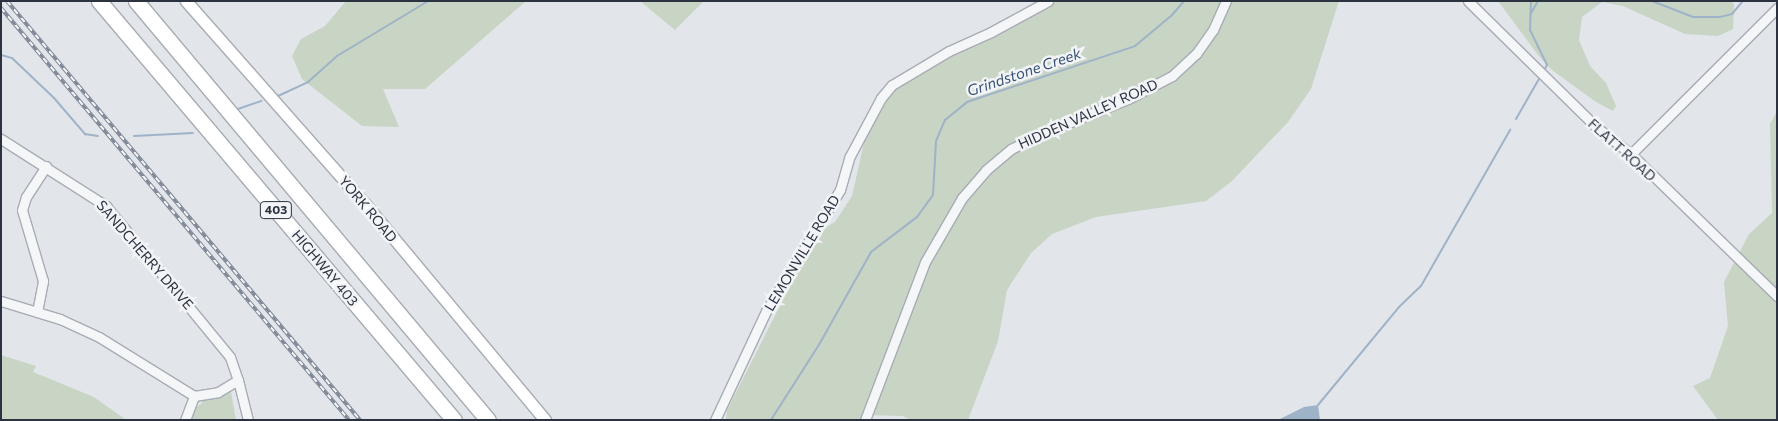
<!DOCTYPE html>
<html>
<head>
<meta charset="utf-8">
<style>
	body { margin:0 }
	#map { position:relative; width:1778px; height:421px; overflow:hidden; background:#e2e5ea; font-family:Commissioner,sans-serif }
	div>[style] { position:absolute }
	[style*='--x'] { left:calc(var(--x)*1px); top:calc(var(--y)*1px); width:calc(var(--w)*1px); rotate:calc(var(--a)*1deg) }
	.green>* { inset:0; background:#c8d4c4 }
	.water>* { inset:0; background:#9fb3c8 }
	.stream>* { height:2px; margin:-1px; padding:0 1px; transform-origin:1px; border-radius:1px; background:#9fb3c8 }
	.roads { filter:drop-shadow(1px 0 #a7acb4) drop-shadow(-1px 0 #a7acb4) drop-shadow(0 1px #a7acb4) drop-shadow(0 -1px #a7acb4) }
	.street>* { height:9px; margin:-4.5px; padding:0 4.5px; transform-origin:4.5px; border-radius:4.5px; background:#f5f6f8 }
	.secondary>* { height:11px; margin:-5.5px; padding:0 5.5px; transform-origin:5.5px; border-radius:5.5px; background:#fff }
	.highway>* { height:15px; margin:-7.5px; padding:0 7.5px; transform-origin:7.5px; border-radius:7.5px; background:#fff }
	.rail>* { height:4px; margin-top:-2px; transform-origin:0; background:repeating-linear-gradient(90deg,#f2f4f7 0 5.5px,#7c8593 0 11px); box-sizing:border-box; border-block:1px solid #7c8593 }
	span { translate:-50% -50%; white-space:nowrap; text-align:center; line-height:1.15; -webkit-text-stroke:5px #f2f4f7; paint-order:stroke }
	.shield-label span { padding:1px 4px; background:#f2f4f7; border:1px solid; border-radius:4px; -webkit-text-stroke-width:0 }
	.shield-label { font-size:12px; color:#2b3341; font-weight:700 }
	.street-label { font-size:14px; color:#2b3341 }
	.water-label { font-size:15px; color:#365174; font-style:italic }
	.frame { position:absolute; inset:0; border:2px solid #2b3341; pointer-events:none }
</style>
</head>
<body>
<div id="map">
	<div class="green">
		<i style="clip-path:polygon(346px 1px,526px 1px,425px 89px,383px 89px,399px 127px,362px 126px,302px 79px,292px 56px,301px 39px,325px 26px)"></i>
		<i style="clip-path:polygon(640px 1px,704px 1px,675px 30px)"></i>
		<i style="clip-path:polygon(1054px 1px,1339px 1px,1311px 89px,1288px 122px,1232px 181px,1206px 201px,1096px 217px,1052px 234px,1031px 253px,1007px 290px,998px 341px,968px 420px,910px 420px,903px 416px,868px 415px,863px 420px,726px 420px,727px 410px,817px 233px,835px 222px,852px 196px,866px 134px,898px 83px,929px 61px,1006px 26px)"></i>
		<i style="clip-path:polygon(1498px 1px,1730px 1px,1734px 4px,1733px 29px,1718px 36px,1685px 34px,1623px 6px,1602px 2px,1582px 17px,1579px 40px,1590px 66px,1606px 83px,1616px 106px,1613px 111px,1596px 102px,1552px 70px,1538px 55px)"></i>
		<i style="clip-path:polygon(1777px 111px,1777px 420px,1718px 420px,1693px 386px,1710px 378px,1728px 326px,1724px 282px,1749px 234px,1772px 213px,1770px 124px)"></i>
		<i style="clip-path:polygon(1px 355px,36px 366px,33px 372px,94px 397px,126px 420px,1px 420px)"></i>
		<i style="clip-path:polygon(231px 392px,236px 420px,191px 420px,194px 409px,202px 403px,201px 401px)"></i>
	</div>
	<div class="water">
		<i style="clip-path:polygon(1318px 405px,1320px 420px,1278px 420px,1304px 407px)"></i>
	</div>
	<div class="stream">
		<i style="--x:1531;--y:1;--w:29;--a:92"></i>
		<i style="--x:1530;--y:30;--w:39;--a:64"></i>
		<i style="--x:1547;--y:65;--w:4;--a:117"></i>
		<i style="--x:1652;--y:1;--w:44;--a:21.3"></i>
		<i style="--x:1693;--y:17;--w:27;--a:0"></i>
		<i style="--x:1720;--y:17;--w:12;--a:-14"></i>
		<i style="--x:1732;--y:14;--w:17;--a:-50"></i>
		<i style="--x:1531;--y:13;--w:14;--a:-60"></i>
		<i style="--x:1;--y:55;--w:11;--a:15"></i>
		<i style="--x:12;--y:58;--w:58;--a:43.6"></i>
		<i style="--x:54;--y:98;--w:48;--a:49.3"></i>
		<i style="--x:85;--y:134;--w:13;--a:9"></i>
		<i style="--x:278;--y:96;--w:33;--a:-25"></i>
		<i style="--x:308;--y:82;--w:39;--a:-42"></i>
		<i style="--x:337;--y:56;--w:106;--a:-31.1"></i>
		<i style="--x:235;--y:110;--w:28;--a:-19"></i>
		<i style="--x:1516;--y:119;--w:46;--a:-60.1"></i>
		<i style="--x:134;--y:136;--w:59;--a:-2.9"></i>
		<i style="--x:1318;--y:405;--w:127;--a:-50.4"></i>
		<i style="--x:1399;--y:307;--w:30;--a:-44"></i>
		<i style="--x:1421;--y:286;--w:180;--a:-60.3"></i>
		<i style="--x:771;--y:420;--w:91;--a:-57.5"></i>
		<i style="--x:820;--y:343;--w:104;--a:-60.7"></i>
		<i style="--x:871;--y:252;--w:58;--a:-37.3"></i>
		<i style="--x:917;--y:217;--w:27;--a:-54"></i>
		<i style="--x:933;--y:195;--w:54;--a:-86.8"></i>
		<i style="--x:936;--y:141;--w:23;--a:-67"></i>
		<i style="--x:945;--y:120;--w:28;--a:-39"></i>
		<i style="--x:967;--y:102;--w:177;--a:-18.4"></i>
		<i style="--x:1135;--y:46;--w:48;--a:-40"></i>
		<i style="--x:1172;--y:15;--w:18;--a:-49"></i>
	</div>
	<div class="roads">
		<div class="street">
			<i style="--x:1468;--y:1;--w:178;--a:44.5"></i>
			<i style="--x:1595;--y:126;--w:46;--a:37.9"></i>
			<i style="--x:1631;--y:154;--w:204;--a:44.2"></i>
			<i style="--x:1;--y:139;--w:125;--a:32.5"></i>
			<i style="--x:106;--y:206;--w:195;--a:50.6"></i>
			<i style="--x:230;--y:357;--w:24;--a:71"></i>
			<i style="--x:238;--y:380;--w:41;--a:76"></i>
			<i style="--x:1631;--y:154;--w:206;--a:-45"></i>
			<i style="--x:1;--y:301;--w:62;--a:17"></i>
			<i style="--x:60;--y:319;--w:43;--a:24.8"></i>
			<i style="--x:99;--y:337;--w:112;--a:31.8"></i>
			<i style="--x:194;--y:396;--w:24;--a:-9"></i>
			<i style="--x:218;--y:392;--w:23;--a:-31"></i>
			<i style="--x:37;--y:312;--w:32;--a:-79"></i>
			<i style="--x:43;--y:281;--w:74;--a:-106.5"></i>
			<i style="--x:22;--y:210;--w:14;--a:-73"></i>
			<i style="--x:26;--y:197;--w:37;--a:-57"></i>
			<i style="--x:185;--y:420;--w:26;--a:-69"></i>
			<i style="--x:715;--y:420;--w:120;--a:-64.9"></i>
			<i style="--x:766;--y:311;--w:142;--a:-58.6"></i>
			<i style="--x:840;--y:190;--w:35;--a:-74"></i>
			<i style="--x:850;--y:156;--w:66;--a:-61.9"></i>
			<i style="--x:881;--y:98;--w:17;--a:-50"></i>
			<i style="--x:892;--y:85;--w:66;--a:-30.8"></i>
			<i style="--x:949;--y:51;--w:46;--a:-24.3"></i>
			<i style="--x:991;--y:32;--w:65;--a:-28.5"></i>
			<i style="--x:865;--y:420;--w:169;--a:-69.2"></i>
			<i style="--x:925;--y:262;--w:74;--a:-60"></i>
			<i style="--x:962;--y:198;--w:37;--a:-49"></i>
			<i style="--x:986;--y:170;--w:33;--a:-40"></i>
			<i style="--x:1011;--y:149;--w:34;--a:-27"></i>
			<i style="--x:1041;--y:134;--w:94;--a:-21.9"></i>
			<i style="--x:1128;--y:99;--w:50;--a:-27.6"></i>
			<i style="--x:1172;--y:76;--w:33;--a:-43"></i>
			<i style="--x:1196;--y:54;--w:29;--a:-55"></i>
			<i style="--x:1213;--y:30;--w:32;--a:-66"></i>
		</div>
		<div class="secondary">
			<i style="--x:186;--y:1;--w:272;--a:48.6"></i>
			<i style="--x:366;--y:205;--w:280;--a:50.2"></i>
		</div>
		<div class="highway">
			<i style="--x:99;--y:1;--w:549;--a:49.73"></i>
			<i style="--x:136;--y:1;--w:547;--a:49.97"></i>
		</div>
	</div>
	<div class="rail">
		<i style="--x:7;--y:1;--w:548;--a:49.89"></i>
		<i style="--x:1;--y:8;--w:539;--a:49.81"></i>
	</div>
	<div class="shield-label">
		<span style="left:276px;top:210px">403</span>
	</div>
	<div class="street-label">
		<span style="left:1088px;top:114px;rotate:-24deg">HIDDEN VALLEY ROAD</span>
		<span style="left:1622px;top:150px;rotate:42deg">FLATT ROAD</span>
		<span style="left:368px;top:209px;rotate:50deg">YORK ROAD</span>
		<span style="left:802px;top:253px;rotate:-59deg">LEMONVILLE ROAD</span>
		<span style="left:145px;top:255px;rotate:49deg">SANDCHERRY DRIVE</span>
		<span style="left:325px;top:268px;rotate:50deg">HIGHWAY 403</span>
	</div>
	<div class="water-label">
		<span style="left:1024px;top:72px;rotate:-19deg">Grindstone Creek</span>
	</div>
	<div class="frame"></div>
</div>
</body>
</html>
